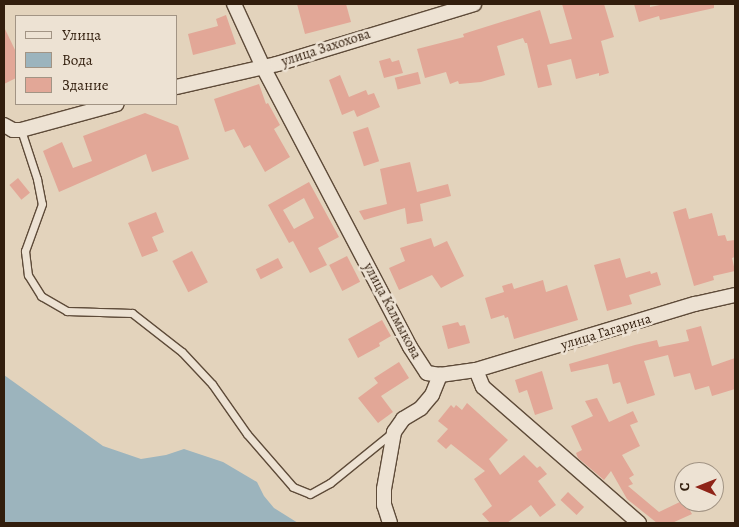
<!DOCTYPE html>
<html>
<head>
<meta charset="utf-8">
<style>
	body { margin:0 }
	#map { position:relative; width:739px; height:527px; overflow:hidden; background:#e3d3bc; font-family:Alegreya,serif }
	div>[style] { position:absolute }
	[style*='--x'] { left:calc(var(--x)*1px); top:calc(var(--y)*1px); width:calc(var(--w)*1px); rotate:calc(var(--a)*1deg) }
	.water>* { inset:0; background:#9cb4bd }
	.building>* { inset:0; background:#e2a797; transform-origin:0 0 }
	.roads { filter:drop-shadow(1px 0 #5e4b39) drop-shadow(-1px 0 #5e4b39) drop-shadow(0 1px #5e4b39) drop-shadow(0 -1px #5e4b39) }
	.lane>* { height:7px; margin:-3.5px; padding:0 3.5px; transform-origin:3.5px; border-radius:3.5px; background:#ede2d3 }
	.street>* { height:14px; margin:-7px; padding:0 7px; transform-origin:7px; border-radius:7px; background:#ede2d3 }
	span { translate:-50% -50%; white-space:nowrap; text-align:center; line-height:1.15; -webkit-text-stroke:5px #ede2d3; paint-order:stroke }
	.street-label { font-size:14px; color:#321e0d }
	.frame { position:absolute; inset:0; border:5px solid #321e0d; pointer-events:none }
	.legend { position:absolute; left:15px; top:15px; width:162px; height:90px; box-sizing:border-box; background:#ede2d3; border:1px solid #a29484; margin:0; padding:6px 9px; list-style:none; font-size:15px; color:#321e0d }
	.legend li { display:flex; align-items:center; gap:10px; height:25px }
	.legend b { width:25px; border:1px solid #a29484 }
	.north { position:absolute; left:674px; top:462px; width:50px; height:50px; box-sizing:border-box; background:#ede2d3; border:1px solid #a29484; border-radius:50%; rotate:271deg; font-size:14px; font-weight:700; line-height:20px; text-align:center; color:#321e0d }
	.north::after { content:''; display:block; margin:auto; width:18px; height:22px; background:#8f2418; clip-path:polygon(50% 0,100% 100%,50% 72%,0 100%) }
</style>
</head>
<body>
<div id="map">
	<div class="water">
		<i style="clip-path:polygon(4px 375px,103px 446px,141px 459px,166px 455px,184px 449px,223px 462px,257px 482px,264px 496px,274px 508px,298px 523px,4px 523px)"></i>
	</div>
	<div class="building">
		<i style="clip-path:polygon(297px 4px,346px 4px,351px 22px,305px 34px)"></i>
		<i style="clip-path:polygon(562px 4px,604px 4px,614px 37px,601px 41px,609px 73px,599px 76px,599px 73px,576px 79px,571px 59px,547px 65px,552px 85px,538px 88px,527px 43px,525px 43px,523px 38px,497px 46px,505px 75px,481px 82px,459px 84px,458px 81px,450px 84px,446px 72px,425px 78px,417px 49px,464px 37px,463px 34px,540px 10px,550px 44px,572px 39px)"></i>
		<i style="clip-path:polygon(634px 4px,650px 4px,650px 7px,665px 4px,714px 4px,714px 8px,660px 20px,659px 16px,639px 22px)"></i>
		<i style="clip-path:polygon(226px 15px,236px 44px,193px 55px,188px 34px,218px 26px,216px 19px)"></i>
		<i style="clip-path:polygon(4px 27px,16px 52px,16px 78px,4px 84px)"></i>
		<i style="clip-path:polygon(390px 58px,392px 62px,399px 60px,403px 73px,384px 78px,379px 61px)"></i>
		<i style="left:418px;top:72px;width:12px;height:24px;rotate:76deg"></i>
		<i style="clip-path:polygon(340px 75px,349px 97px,366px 90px,368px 95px,374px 93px,380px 107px,357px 117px,354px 110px,342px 115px,329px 80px)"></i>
		<i style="clip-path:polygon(259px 84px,266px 104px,268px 103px,280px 125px,274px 129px,290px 157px,265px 172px,250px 145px,244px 148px,234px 129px,225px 132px,214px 99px)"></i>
		<i style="clip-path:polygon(145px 113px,178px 126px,189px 159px,152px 172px,146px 154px,59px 192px,43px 151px,62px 142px,73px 168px,92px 161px,83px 136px)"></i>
		<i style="left:368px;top:127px;width:36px;height:16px;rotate:72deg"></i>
		<i style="clip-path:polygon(410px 162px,417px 192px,448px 184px,451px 196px,420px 204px,423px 221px,407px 224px,405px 208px,364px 220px,359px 211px,387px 204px,380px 169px)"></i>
		<i style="left:18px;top:178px;width:19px;height:11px;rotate:51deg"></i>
		<i style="clip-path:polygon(evenodd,309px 182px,339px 237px,318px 248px,327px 265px,310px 273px,293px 241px,289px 243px,268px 205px,309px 182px,304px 198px,314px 218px,294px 229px,283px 210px,304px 198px)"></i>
		<i style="clip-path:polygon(686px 208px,689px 219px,712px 213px,718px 236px,725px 235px,727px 241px,735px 240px,735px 257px,732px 258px,735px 271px,713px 276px,714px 280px,694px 286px,673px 212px)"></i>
		<i style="clip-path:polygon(156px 212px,164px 232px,152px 237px,158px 251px,142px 257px,128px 223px)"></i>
		<i style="clip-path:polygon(431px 238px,434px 247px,447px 241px,464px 276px,441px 288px,432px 275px,399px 290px,389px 268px,405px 261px,400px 248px)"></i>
		<i style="left:192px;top:251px;width:35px;height:22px;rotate:63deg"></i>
		<i style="left:347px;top:256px;width:29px;height:20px;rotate:63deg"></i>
		<i style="left:278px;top:258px;width:11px;height:25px;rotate:63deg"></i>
		<i style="clip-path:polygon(620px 258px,626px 278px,650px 271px,651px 274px,657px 272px,661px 285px,629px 295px,632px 304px,607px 311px,594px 265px)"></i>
		<i style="clip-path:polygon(543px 280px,546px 292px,567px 285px,578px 320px,514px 339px,508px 317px,505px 318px,504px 315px,491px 319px,485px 298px,504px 292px,502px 286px,512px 283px,514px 289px)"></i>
		<i style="clip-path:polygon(382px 320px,391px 336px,379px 343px,380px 346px,358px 358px,348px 339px)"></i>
		<i style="clip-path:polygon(458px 322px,460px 326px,465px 325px,470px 343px,448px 349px,442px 326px)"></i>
		<i style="clip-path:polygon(701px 326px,712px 366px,735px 358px,735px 389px,712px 396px,709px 386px,695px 390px,690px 373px,674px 377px,668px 355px,644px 361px,655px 395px,627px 404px,620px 382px,613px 384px,608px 364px,571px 372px,569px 364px,635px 345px,657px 340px,659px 347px,689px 341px,686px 330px)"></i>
		<i style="clip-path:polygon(399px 362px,409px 378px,381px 396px,393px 412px,378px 423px,358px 398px,378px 383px,374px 378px)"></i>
		<i style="clip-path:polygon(542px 371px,553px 409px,535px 415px,527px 390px,519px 393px,515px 380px)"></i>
		<i style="clip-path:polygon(597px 398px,609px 422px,633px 411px,638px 422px,630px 425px,640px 446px,622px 455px,634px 475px,629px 478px,633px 484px,628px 486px,659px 512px,684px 500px,692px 514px,672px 523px,657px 523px,627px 499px,611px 471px,604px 480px,578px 458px,576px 453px,582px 450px,571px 426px,593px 416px,585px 401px)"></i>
		<i style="clip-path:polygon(467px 403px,508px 440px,489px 459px,500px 475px,524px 455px,537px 468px,540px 466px,547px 474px,538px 481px,556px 505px,540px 517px,531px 505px,507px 523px,490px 523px,482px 514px,492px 506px,474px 479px,485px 471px,451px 444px,446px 449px,437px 441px,448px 429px,438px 421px,451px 405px,454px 408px,456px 405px,462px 410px)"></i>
		<i style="left:568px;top:492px;width:22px;height:11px;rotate:43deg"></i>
	</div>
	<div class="roads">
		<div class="lane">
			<i style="--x:21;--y:130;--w:52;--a:71.9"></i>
			<i style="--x:37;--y:179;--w:25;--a:79"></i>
			<i style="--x:42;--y:204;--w:50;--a:109.9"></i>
			<i style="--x:25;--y:251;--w:24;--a:83"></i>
			<i style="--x:28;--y:275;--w:25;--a:58"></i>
			<i style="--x:41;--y:296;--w:30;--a:30"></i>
			<i style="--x:67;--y:311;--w:65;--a:1.8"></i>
			<i style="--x:132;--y:313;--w:63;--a:38"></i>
			<i style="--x:182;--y:352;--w:44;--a:46.8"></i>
			<i style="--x:212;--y:384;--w:61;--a:55"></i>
			<i style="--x:247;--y:434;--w:70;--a:49"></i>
			<i style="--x:293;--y:487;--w:18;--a:22"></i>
			<i style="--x:310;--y:494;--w:23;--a:-29"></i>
			<i style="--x:330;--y:483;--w:81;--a:-39"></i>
		</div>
		<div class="street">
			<i style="--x:234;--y:4;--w:69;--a:65.3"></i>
			<i style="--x:263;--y:67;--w:316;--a:62.3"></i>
			<i style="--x:410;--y:347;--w:31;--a:57"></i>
			<i style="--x:427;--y:373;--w:13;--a:9"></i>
			<i style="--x:440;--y:375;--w:36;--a:-8"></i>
			<i style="--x:476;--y:370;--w:229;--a:-16.8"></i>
			<i style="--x:695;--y:304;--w:41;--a:-12.7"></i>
			<i style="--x:176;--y:87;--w:104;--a:-12.8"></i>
			<i style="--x:277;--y:64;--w:206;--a:-16.9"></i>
			<i style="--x:4;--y:125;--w:10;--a:29"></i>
			<i style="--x:13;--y:130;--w:8;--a:0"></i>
			<i style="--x:21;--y:130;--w:99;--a:-15.2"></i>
			<i style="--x:476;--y:370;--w:18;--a:68"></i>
			<i style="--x:483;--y:387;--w:207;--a:41.1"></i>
			<i style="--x:390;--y:523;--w:19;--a:-108"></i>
			<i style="--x:384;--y:505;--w:16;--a:-90"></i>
			<i style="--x:384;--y:489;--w:58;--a:-80"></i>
			<i style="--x:394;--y:432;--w:16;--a:-55"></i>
			<i style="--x:403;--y:419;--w:21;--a:-31"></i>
			<i style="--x:421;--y:408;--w:17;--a:-50"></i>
			<i style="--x:432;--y:395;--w:22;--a:-68"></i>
		</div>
	</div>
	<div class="street-label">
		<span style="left:326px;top:48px;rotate:-18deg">улица Захохова</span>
		<span style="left:392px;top:311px;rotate:62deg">улица Калмыкова</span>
		<span style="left:606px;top:332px;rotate:-17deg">улица Гагарина</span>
	</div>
	<div class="frame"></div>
	<ul class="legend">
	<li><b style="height:6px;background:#ede2d3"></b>Улица</li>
	<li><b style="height:14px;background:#9cb4bd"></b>Вода</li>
	<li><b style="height:14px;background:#e2a797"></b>Здание</li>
	</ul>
	<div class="north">С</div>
</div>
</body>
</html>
